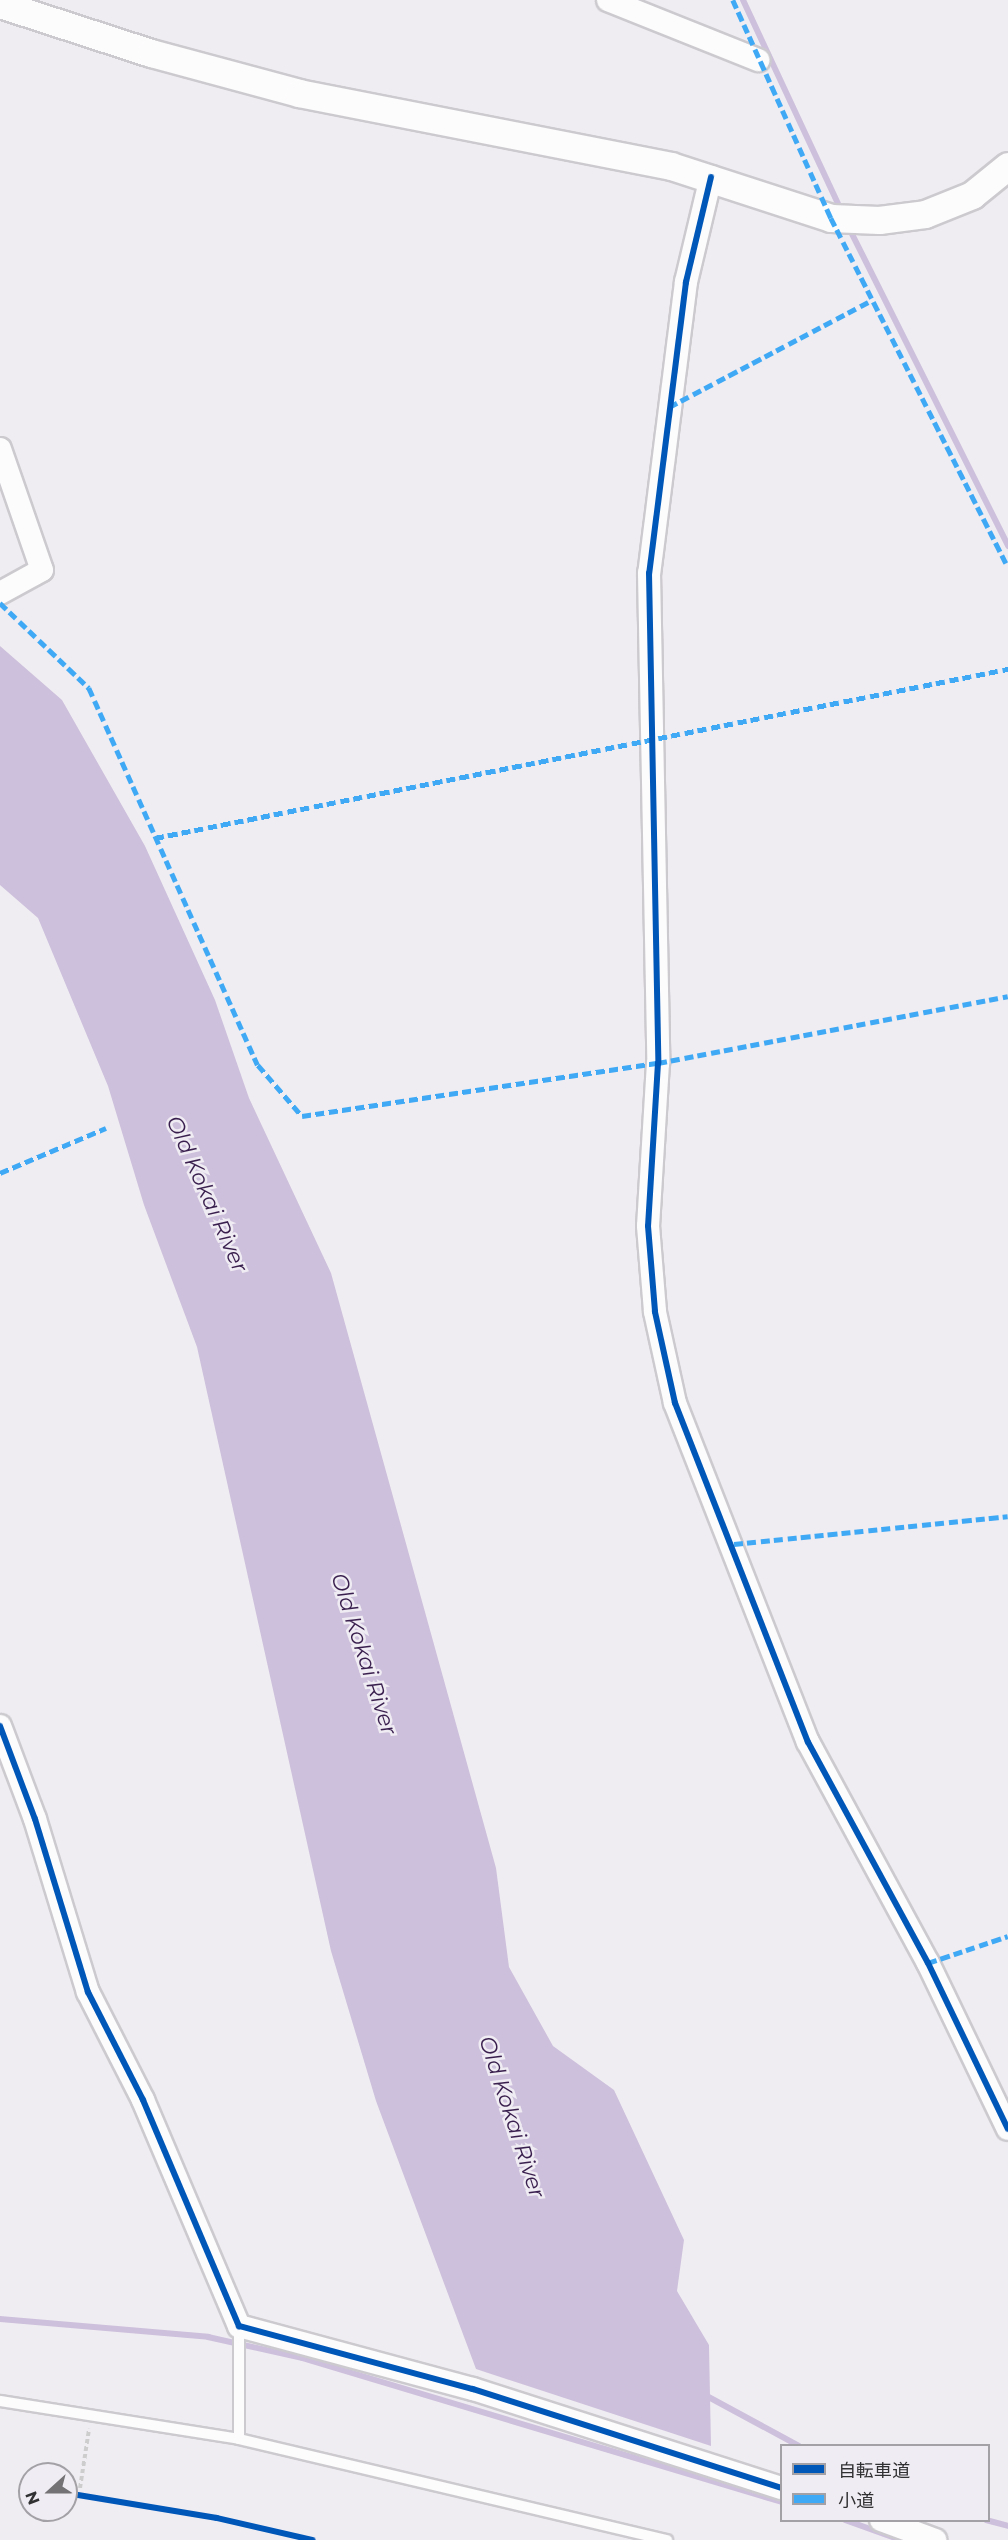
<!DOCTYPE html>
<html>
<head>
<meta charset="utf-8">
<style>
	body { margin:0 }
	#map { position:relative; width:1008px; height:2540px; overflow:hidden; background:#f0edf2; font-family:Montserrat,"Noto Sans JP",sans-serif }
	div>[style] { position:absolute }
	[style*='--x'] { left:calc(var(--x)*1px); top:calc(var(--y)*1px); width:calc(var(--w)*1px); rotate:calc(var(--a)*1deg) }
	.water>* { inset:0; background:#cdc0dc }
	.stream>* { height:6px; margin:-3px; padding:0 3px; transform-origin:3px; border-radius:3px; background:#cdc0dc }
	.path>* { height:4px; margin-top:-2px; transform-origin:0; background:repeating-linear-gradient(90deg,#cdcdce 0 4.5px,transparent 0 7.5px) }
	.roads { filter:drop-shadow(2px 0 #cccace) drop-shadow(-2px 0 #cccace) drop-shadow(0 2px #cccace) drop-shadow(0 -2px #cccace) }
	.service>* { height:10px; margin:-5px; padding:0 5px; transform-origin:5px; border-radius:5px; background:#fdfcfd }
	.minor>* { height:22px; margin:-11px; padding:0 11px; transform-origin:11px; border-radius:11px; background:#fdfcfd }
	.tertiary>* { height:27px; margin:-13.5px; padding:0 13.5px; transform-origin:13.5px; border-radius:13.5px; background:#fdfcfd }
	.quiet>* { height:4.5px; margin-top:-2.25px; transform-origin:0; background:repeating-linear-gradient(90deg,#3fa9f5 0 9px,transparent 0 13.5px) }
	.cycleway>* { height:6px; margin:-3px; padding:0 3px; transform-origin:3px; border-radius:3px; background:#0057b8 }
	span { translate:-50% -50%; white-space:nowrap; text-align:center; line-height:1.15; -webkit-text-stroke:5px #f0ecf3; paint-order:stroke }
	.water-label { font-size:22px; color:#391f4e; font-style:italic }
	.legend { position:absolute; left:780px; top:2444px; width:210px; height:78px; box-sizing:border-box; background:#f0ecf3; border:2px solid #a4a1a6; margin:0; padding:8px 10px; list-style:none; font-size:18px; color:#313032 }
	.legend li { display:flex; align-items:center; gap:12px; height:30px }
	.legend b { width:30px; border:2px solid #a4a1a6 }
	.north { position:absolute; left:18px; top:2462px; width:60px; height:60px; box-sizing:border-box; background:#f0ecf3; border:2px solid #a4a1a6; border-radius:50%; rotate:249deg; font-size:16px; font-weight:700; line-height:24px; text-align:center; color:#313032 }
	.north::after { content:''; display:block; margin:auto; width:21px; height:27px; background:#747275; clip-path:polygon(50% 0,100% 100%,50% 72%,0 100%) }
</style>
</head>
<body>
<div id="map">
	<div class="water">
		<i style="clip-path:polygon(0 646px,62px 700px,145px 846px,215px 1000px,249px 1098px,331px 1273px,496px 1868px,509px 1967px,553px 2046px,614px 2090px,684px 2240px,677px 2291px,709px 2345px,711px 2446px,476px 2369px,376px 2101px,331px 1951px,197px 1347px,144px 1205px,108px 1086px,38px 918px,0 885px)"></i>
	</div>
	<div class="stream">
		<i style="--x:743;--y:0;--w:234;--a:65"></i>
		<i style="--x:848;--y:226;--w:358;--a:63.4"></i>
		<i style="--x:0;--y:2319;--w:209;--a:4.9"></i>
		<i style="--x:208;--y:2337;--w:96;--a:12.6"></i>
		<i style="--x:302;--y:2358;--w:501;--a:16.7"></i>
		<i style="--x:703;--y:2394;--w:109;--a:28.4"></i>
		<i style="--x:845;--y:2520;--w:59;--a:19.7"></i>
		<i style="--x:986;--y:2520;--w:23;--a:15"></i>
	</div>
	<div class="path">
		<i style="--x:80;--y:2488;--w:60;--a:-81.3"></i>
	</div>
	<div class="roads">
		<div class="service">
			<i style="--x:239;--y:2326;--w:113;--a:90"></i>
			<i style="--x:0;--y:2401;--w:242;--a:9"></i>
			<i style="--x:239;--y:2439;--w:440;--a:13.3"></i>
		</div>
		<div class="minor">
			<i style="--x:608;--y:0;--w:162;--a:21.8"></i>
			<i style="--x:711;--y:177;--w:108;--a:103.4"></i>
			<i style="--x:686;--y:282;--w:293;--a:97.2"></i>
			<i style="--x:649;--y:573;--w:490;--a:88.9"></i>
			<i style="--x:658;--y:1063;--w:163;--a:93.5"></i>
			<i style="--x:648;--y:1226;--w:86;--a:85.3"></i>
			<i style="--x:655;--y:1312;--w:93;--a:77.6"></i>
			<i style="--x:675;--y:1403;--w:364;--a:68.6"></i>
			<i style="--x:808;--y:1742;--w:251;--a:61.5"></i>
			<i style="--x:928;--y:1963;--w:184;--a:64.3"></i>
			<i style="--x:0;--y:449;--w:128;--a:70.9"></i>
			<i style="--x:42;--y:570;--w:48;--a:151.3"></i>
			<i style="--x:0;--y:1726;--w:99;--a:69.4"></i>
			<i style="--x:35;--y:1819;--w:181;--a:73"></i>
			<i style="--x:88;--y:1992;--w:121;--a:63"></i>
			<i style="--x:143;--y:2100;--w:246;--a:67"></i>
			<i style="--x:239;--y:2326;--w:242;--a:15.1"></i>
			<i style="--x:473;--y:2389;--w:324;--a:17.8"></i>
			<i style="--x:881;--y:2520;--w:58;--a:20.3"></i>
		</div>
		<div class="tertiary">
			<i style="--x:0;--y:4;--w:159;--a:18"></i>
			<i style="--x:151;--y:53;--w:153;--a:15.1"></i>
			<i style="--x:299;--y:93;--w:379;--a:11.1"></i>
			<i style="--x:671;--y:166;--w:168;--a:18"></i>
			<i style="--x:831;--y:218;--w:48;--a:2.4"></i>
			<i style="--x:879;--y:220;--w:46;--a:-7.4"></i>
			<i style="--x:925;--y:214;--w:51;--a:-22"></i>
			<i style="--x:972;--y:195;--w:46;--a:-38.9"></i>
		</div>
	</div>
	<div class="quiet">
		<i style="--x:733;--y:0;--w:239;--a:65.8"></i>
		<i style="--x:831;--y:218;--w:391;--a:63.1"></i>
		<i style="--x:669;--y:407;--w:229;--a:-27.8"></i>
		<i style="--x:0;--y:603;--w:123;--a:43.7"></i>
		<i style="--x:89;--y:688;--w:413;--a:65.9"></i>
		<i style="--x:258;--y:1065;--w:67;--a:49.2"></i>
		<i style="--x:302;--y:1116;--w:360;--a:-8.5"></i>
		<i style="--x:658;--y:1063;--w:356;--a:-10.8"></i>
		<i style="--x:155;--y:838;--w:870;--a:-11.21"></i>
		<i style="--x:0;--y:1173;--w:115;--a:-23"></i>
		<i style="--x:734;--y:1544;--w:275;--a:-5.8"></i>
		<i style="--x:928;--y:1963;--w:84;--a:-18.6"></i>
	</div>
	<div class="cycleway">
		<i style="--x:711;--y:177;--w:108;--a:103.4"></i>
		<i style="--x:686;--y:282;--w:293;--a:97.2"></i>
		<i style="--x:649;--y:573;--w:490;--a:88.9"></i>
		<i style="--x:658;--y:1063;--w:163;--a:93.5"></i>
		<i style="--x:648;--y:1226;--w:86;--a:85.3"></i>
		<i style="--x:655;--y:1312;--w:93;--a:77.6"></i>
		<i style="--x:675;--y:1403;--w:364;--a:68.6"></i>
		<i style="--x:808;--y:1742;--w:251;--a:61.5"></i>
		<i style="--x:928;--y:1963;--w:184;--a:64.3"></i>
		<i style="--x:0;--y:1726;--w:99;--a:69.4"></i>
		<i style="--x:35;--y:1819;--w:181;--a:73"></i>
		<i style="--x:88;--y:1992;--w:121;--a:63"></i>
		<i style="--x:143;--y:2100;--w:246;--a:67"></i>
		<i style="--x:239;--y:2326;--w:242;--a:15.1"></i>
		<i style="--x:473;--y:2389;--w:324;--a:17.8"></i>
		<i style="--x:66;--y:2493;--w:153;--a:9.4"></i>
		<i style="--x:217;--y:2518;--w:98;--a:13"></i>
	</div>
	<div class="water-label">
		<span style="left:207px;top:1194px;rotate:66deg">Old Kokai River</span>
		<span style="left:364px;top:1654px;rotate:72deg">Old Kokai River</span>
		<span style="left:512px;top:2117px;rotate:72deg">Old Kokai River</span>
	</div>
	<ul class="legend">
	<li><b style="height:8px;background:#0057b8"></b>自転車道</li>
	<li><b style="height:8px;background:#3fa9f5"></b>小道</li>
	</ul>
	<div class="north">N</div>
</div>
</body>
</html>
